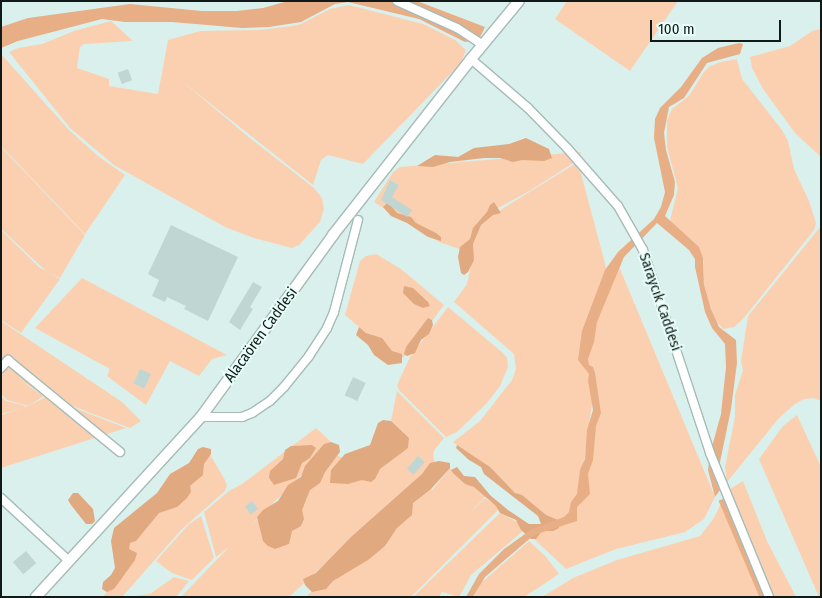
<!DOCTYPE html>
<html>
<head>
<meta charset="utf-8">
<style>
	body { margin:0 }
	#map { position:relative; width:822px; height:598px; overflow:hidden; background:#daf0ec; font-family:"Fira Sans Condensed",sans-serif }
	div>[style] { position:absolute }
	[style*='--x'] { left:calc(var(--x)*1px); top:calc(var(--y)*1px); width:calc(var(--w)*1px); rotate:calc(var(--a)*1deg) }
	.green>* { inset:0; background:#fbd0b1 }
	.forest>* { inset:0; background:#e1a980 }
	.water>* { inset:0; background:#e8af86; transform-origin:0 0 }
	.building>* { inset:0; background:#c0d6d2; transform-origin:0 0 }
	.roads { filter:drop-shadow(1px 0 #a6bbb7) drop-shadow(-1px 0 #a6bbb7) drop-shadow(0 1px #a6bbb7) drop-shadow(0 -1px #a6bbb7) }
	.minor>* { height:8px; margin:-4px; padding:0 4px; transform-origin:4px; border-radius:4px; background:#fff }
	.tertiary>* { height:10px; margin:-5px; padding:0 5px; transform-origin:5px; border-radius:5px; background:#fff }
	span { translate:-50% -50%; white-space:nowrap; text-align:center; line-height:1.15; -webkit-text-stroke:4px #e7fef9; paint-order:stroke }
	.street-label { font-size:15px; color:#121a19 }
	.frame { position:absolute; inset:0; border:2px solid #121a19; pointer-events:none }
	.scale { position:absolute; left:650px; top:20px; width:131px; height:22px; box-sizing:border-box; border:2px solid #121a19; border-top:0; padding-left:6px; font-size:15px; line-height:18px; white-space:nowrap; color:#121a19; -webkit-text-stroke:4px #e7fef9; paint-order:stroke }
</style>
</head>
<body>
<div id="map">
	<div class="green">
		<i style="clip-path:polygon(567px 1px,678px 1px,630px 71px,555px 19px)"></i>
		<i style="clip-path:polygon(349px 5px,423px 24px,455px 40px,466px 50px,461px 63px,363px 164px,328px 155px,321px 160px,313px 185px,183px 82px,251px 139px,314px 188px,322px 198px,324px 209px,320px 222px,299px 245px,292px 248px,254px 238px,225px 227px,114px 165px,70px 128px,9px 52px,18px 48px,42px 44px,74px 31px,111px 21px,133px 41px,84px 44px,80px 47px,77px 68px,109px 79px,109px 86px,158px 94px,168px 40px,200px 31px,260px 30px,292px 26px,301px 24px,330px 9px)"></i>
		<i style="clip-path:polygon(821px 29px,821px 157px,795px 133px,763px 89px,752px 68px,750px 57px,790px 46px,812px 31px)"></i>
		<i style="clip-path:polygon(1px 54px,69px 130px,98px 156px,125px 175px,85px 234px,1px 146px)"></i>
		<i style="clip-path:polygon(737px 59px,742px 79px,782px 130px,788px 141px,794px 169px,809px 201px,816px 223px,814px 230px,743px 319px,734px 327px,723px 329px,716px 321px,704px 289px,704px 261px,701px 254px,670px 221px,678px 188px,667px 147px,667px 120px,672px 109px,689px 96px,704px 72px,710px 66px,721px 62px)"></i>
		<i style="clip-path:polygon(1px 147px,85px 235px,60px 278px,47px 272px,1px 229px)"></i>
		<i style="clip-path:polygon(evenodd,581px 152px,578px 160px,531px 190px,491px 212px,484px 220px,578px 162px,607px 271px,582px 361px,587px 368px,585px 364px,593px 321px,618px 264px,715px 497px,704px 519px,685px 532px,616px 549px,566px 569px,531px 536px,573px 520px,581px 487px,568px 517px,552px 523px,453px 442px,480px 421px,512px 380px,516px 369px,514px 354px,454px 302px,467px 284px,470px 271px,471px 245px,468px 252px,439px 242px,374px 202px,393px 172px,400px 167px,581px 152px,593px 396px,595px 417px,582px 477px,593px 396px)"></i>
		<i style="clip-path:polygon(821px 226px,821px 401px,813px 398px,804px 399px,795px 404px,779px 418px,727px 482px,725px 467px,735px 417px,735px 395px,743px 370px,741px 361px,748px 316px)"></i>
		<i style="clip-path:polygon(1px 230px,39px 267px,60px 279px,21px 333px,1px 320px)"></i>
		<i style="clip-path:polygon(376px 254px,401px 269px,444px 305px,408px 353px,399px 361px,345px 315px,360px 261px,366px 256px)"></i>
		<i style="clip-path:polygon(82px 278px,227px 355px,212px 359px,199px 376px,170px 361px,146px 405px,107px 376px,110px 369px,35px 328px)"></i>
		<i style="clip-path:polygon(448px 307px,503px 353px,507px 358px,508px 367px,500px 386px,487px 403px,457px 432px,446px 437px,399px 390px,397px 385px,410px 357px)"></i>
		<i style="clip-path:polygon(1px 321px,122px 402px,141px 421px,130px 428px,46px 396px,17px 379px,44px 396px,28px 406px,7px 400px,1px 394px,1px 368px,6px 370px,1px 366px)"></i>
		<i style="clip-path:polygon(397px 391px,444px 438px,435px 449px,433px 454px,435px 464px,289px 597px,181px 597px,229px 547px,216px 557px,204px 512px,229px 491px,242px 484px,316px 428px,333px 444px,251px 525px,334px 454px,349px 461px,370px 467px,390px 426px)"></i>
		<i style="clip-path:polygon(1px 396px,6px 401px,26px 406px,24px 408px,46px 397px,126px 428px,1px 468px,1px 415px,23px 408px,1px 414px)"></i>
		<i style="clip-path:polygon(797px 415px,821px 467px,821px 597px,819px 597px,759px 459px,783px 426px)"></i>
		<i style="clip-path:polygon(209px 453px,225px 480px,227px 485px,225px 491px,182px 529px,122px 597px,103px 597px,109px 589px,123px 545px)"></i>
		<i style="clip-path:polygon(450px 468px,486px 496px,469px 514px,485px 498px,500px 508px,411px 597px,306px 597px,426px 480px,432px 490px)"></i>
		<i style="clip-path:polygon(743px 481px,767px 541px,796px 597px,542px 597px,573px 578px,617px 560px,700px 536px,714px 518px,727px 491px)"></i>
		<i style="clip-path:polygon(500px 513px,519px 523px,523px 531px,471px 575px,459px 597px,442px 592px,439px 597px,413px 597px)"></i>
		<i style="clip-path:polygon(201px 516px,214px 558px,192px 580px,172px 573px,156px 561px,189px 524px)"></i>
		<i style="clip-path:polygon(529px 541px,546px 557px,559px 574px,524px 597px,474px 597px,481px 583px)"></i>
		<i style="clip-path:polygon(174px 577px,189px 581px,176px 597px,127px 597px,150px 594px)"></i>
	</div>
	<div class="forest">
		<i style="clip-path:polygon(526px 138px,549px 149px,552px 158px,544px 161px,522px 160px,513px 162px,500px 158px,484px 158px,450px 162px,433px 167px,417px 166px,435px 155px,458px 157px,474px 148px,509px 144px)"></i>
		<i style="clip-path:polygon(388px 202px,397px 213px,411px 217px,416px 223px,436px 233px,441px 237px,441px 241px,428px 237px,407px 223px,391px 216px,383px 207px)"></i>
		<i style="clip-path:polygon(494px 202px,501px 213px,493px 215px,481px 225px,473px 244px,474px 260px,468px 272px,464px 275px,461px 273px,458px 257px,460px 247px,470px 239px,473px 228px,487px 212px,490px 205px)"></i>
		<i style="clip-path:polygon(404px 286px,413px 288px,428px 302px,430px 306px,423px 308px,414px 304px,403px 293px)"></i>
		<i style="clip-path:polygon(428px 318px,432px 320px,433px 325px,429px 334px,421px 340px,415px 353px,407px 356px,404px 354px,406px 347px)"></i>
		<i style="clip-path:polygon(359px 327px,366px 333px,382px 338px,392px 351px,402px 354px,402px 363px,388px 365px,374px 355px,368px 345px,356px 335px)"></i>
		<i style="clip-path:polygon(383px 420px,391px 421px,409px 438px,408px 448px,380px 469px,375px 479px,371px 482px,362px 480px,348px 484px,330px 483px,331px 470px,345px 454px,370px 445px,378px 423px)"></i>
		<i style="clip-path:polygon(331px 442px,339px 445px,340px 452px,325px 472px,320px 483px,310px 490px,302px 510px,304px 519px,301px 526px,292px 531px,289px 544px,275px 549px,268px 546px,263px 541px,257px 517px,263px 510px,278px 501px,288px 485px,301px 477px,305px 466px,324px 444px)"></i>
		<i style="clip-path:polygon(457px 445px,490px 467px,515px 493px,522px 495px,546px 515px,558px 520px,559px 528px,553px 531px,542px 531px,536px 539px,531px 539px,521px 530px,516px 520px,500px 513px,496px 506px,474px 487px,465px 484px,453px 473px,451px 470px,457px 467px,464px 476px,475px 477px,490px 495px,508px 510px,529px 524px,541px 524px,538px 516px,484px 474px,481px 467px,469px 460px,456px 448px)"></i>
		<i style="clip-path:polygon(291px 446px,312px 445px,316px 448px,310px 458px,302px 463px,296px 478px,274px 485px,269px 478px,270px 471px,283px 459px,285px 450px)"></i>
		<i style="clip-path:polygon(203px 447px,211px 449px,211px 454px,204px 464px,203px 475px,190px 486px,191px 492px,187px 498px,177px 507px,159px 513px,136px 541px,130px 543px,129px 549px,137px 553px,135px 560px,114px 589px,107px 592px,102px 589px,103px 582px,111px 575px,115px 568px,111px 541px,114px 528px,157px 493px,170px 474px,189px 463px,198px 449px)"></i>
		<i style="clip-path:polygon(439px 461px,450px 463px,450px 468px,431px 489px,413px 503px,412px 515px,397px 528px,385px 546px,368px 560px,333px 581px,326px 589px,312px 592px,305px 585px,303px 579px,316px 573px,351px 537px,422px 474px,430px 463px)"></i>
		<i style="clip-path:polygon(73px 493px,78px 493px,93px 509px,95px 521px,92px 524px,86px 524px,71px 505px,68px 500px)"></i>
	</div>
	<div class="water">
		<i style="clip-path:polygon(288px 1px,417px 1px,485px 27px,479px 39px,465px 42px,419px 19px,348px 2px,335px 4px,301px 22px,269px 27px,242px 28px,172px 22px,125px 22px,102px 19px,18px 41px,1px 48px,1px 27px,28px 18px,130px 4px,202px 11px,237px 11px,263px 8px)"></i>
		<i style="clip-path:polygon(739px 43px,743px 44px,740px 54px,707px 63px,684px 98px,669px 107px,664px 133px,666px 150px,675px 182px,674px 195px,665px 216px,699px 247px,703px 258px,704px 285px,711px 309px,719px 327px,736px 340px,737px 363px,731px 409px,719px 467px,720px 490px,715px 497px,708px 470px,710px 454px,721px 414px,726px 367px,725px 344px,712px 328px,705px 312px,695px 267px,695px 259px,689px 250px,657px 223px,624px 257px,597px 322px,594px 342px,588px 359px,589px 365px,593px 367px,595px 373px,601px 413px,596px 426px,593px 460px,588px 474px,590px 494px,577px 507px,577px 521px,534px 535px,485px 577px,473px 597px,466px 597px,479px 574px,504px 549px,532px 529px,564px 517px,569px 512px,571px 502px,577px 494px,580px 470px,585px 459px,587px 430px,593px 410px,588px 381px,589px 374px,578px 360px,582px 331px,605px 270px,618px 252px,654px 219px,661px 207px,665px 192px,654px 138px,655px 119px,660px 108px,681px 87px,702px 58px,718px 48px)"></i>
		<i style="left:725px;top:498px;width:108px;height:7px;rotate:67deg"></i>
	</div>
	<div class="building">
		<i style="left:128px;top:69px;width:12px;height:11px;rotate:70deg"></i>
		<i style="clip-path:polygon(390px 180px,399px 185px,392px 197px,412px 210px,407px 217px,381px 200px)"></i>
		<i style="clip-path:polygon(171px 225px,238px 257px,208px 321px,184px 309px,186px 306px,167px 297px,165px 302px,152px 296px,159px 280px,148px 274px)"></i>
		<i style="clip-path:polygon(253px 282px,262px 287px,250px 307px,253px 309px,240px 330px,229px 322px)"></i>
		<i style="left:140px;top:369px;width:12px;height:16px;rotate:24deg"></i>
		<i style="left:353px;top:377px;width:14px;height:20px;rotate:25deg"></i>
		<i style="left:418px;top:456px;width:9px;height:17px;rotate:41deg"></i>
		<i style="left:252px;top:501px;width:10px;height:9px;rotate:53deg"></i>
		<i style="left:26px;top:551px;width:16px;height:17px;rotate:50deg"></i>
	</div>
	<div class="roads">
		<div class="minor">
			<i style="--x:397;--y:1;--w:66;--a:24.2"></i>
			<i style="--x:457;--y:28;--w:31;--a:33"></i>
			<i style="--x:471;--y:59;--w:75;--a:40.7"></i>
			<i style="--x:528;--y:108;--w:56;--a:45.7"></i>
			<i style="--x:567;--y:148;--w:77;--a:48.7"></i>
			<i style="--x:618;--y:206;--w:51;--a:60.4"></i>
			<i style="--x:643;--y:250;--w:214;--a:71.7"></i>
			<i style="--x:710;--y:453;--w:156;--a:67.7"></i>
			<i style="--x:1;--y:368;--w:11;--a:-49"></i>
			<i style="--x:8;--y:360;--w:145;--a:39.4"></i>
			<i style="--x:201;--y:417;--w:41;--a:0"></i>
			<i style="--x:242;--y:417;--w:11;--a:-22"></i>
			<i style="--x:252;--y:413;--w:22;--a:-34"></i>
			<i style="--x:270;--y:401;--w:20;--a:-45"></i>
			<i style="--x:284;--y:387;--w:40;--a:-51"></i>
			<i style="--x:309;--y:356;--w:33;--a:-57"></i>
			<i style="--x:327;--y:328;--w:17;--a:-66"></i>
			<i style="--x:334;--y:312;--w:95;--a:-75.4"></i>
			<i style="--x:1;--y:498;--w:93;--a:42.8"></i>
		</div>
		<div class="tertiary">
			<i style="--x:36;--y:597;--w:244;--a:-47.5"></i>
			<i style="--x:201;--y:417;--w:225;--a:-54"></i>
			<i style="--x:333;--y:235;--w:224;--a:-51.9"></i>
			<i style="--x:471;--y:59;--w:75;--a:-50.4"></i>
		</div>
	</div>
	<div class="street-label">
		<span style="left:660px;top:302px;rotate:71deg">Saraycık Caddesi</span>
		<span style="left:261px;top:335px;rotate:-54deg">Alacaören Caddesi</span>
	</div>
	<div class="frame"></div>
	<div class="scale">100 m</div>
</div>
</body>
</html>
